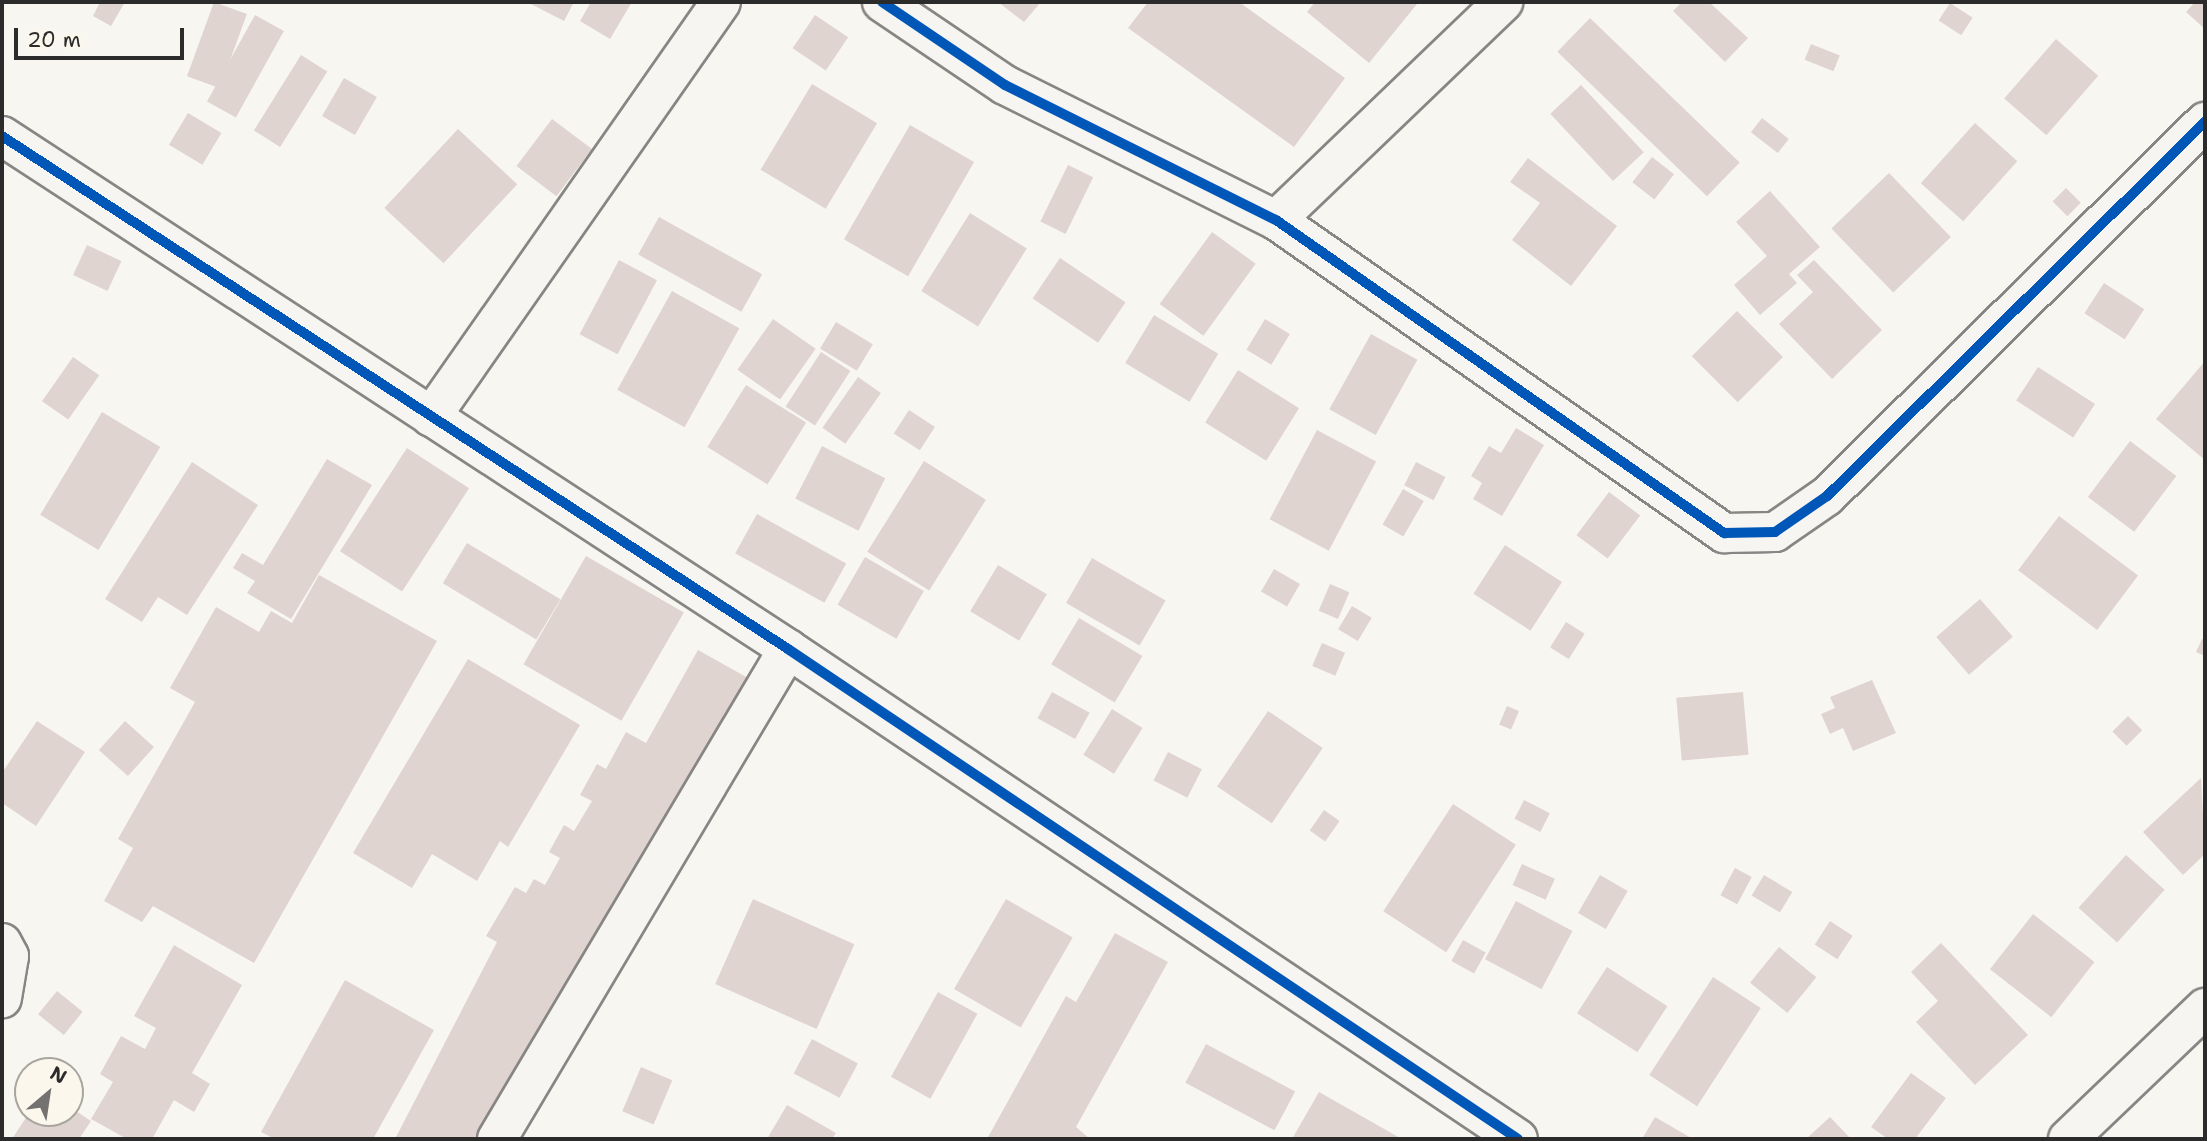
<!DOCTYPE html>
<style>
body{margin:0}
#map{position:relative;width:2207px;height:1141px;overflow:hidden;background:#f8f6f0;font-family:"Shantell Sans",sans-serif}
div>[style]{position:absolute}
.building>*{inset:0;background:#e0d4d0;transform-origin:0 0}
.roads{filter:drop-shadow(2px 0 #878684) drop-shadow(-2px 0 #878684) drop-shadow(0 2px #878684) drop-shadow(0 -2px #878684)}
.minor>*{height:38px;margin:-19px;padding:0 19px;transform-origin:19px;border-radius:19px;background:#f6f5f1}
.cycleway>*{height:10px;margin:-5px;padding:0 5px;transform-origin:5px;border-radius:5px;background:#0057b8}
span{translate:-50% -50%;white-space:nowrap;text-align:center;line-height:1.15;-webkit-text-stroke:7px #fbf7ec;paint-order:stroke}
.frame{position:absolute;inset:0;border:4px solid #2b2b2b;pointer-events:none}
.north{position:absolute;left:14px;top:1057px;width:70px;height:70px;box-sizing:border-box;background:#fbf7ec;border:2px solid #a8a59f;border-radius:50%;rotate:29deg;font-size:19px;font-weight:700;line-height:28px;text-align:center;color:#2b2b2b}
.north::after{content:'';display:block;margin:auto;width:24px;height:32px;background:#737270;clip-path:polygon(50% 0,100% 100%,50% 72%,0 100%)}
.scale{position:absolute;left:14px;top:28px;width:170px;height:32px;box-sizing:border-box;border:4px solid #2b2b2b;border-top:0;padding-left:9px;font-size:21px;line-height:24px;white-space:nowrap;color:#2b2b2b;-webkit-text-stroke:5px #fbf7ec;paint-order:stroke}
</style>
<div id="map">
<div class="building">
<div style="clip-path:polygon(100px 2px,125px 2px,111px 26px,93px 16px)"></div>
<div style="left:214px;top:2px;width:35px;height:79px;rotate:20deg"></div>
<div style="clip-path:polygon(527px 2px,574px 2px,564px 21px)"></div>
<div style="clip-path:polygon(591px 2px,632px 2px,610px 39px,580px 21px)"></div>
<div style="clip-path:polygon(998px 2px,1041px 2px,1024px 22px)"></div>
<div style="clip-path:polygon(1148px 2px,1239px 2px,1345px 78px,1294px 147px,1128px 28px)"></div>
<div style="clip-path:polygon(1315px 2px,1415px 2px,1417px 4px,1369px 63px,1307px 12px)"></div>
<div style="clip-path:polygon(1682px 2px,1709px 2px,1748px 38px,1725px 62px,1673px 11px)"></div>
<div style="clip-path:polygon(2195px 2px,2205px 2px,2205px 29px,2186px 12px)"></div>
<div style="left:1950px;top:3px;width:27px;height:21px;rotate:33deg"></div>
<div style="left:255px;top:15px;width:33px;height:99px;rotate:29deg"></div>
<div style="left:815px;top:15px;width:40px;height:40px;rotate:34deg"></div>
<div style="left:1590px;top:18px;width:208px;height:47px;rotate:44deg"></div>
<div style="left:2056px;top:39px;width:56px;height:79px;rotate:41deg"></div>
<div style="left:1811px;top:44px;width:31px;height:17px;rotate:22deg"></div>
<div style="left:301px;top:55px;width:31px;height:89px;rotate:32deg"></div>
<div style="left:344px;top:78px;width:38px;height:44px;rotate:30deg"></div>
<div style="left:812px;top:84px;width:76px;height:100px;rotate:31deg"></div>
<div style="left:1581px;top:85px;width:92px;height:42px;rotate:47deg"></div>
<div style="left:188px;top:113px;width:39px;height:37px;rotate:31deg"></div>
<div style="left:1762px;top:118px;width:34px;height:18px;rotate:38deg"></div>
<div style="left:552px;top:119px;width:50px;height:59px;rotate:37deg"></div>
<div style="left:1975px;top:123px;width:57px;height:81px;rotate:42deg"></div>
<div style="left:910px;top:125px;width:74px;height:132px;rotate:30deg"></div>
<div style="left:458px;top:129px;width:81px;height:108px;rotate:43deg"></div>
<div style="left:1652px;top:157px;width:28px;height:32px;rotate:38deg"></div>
<div style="clip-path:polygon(1528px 158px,1617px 226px,1571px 286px,1512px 240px,1540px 203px,1510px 182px)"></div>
<div style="left:1068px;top:165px;width:28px;height:63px;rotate:26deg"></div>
<div style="left:1889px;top:173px;width:89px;height:80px;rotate:46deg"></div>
<div style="left:2066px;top:188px;width:21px;height:19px;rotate:45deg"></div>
<div style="clip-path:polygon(1770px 191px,1820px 247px,1789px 274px,1797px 283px,1760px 315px,1734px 285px,1767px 256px,1736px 222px)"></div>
<div style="left:970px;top:213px;width:67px;height:92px;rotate:32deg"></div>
<div style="left:659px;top:217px;width:118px;height:43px;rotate:29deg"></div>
<div style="left:1212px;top:232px;width:54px;height:89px;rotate:36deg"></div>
<div style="left:87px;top:245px;width:38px;height:33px;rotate:25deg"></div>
<div style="left:1060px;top:258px;width:79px;height:49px;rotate:34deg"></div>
<div style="left:619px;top:260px;width:43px;height:84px;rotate:28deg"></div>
<div style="clip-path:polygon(1814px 260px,1882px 330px,1832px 379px,1779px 324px,1813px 292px,1797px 275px)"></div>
<div style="left:2104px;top:283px;width:48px;height:36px;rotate:33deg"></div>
<div style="left:672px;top:291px;width:77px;height:113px;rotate:29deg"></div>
<div style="left:1737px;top:311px;width:65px;height:64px;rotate:45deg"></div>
<div style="left:1154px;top:315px;width:75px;height:56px;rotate:31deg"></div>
<div style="left:773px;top:319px;width:52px;height:62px;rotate:35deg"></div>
<div style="left:1265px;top:319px;width:29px;height:36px;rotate:31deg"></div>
<div style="left:836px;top:322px;width:43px;height:31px;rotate:31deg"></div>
<div style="left:1371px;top:334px;width:53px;height:86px;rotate:29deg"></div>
<div style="left:821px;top:352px;width:35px;height:65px;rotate:33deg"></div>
<div style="left:73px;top:357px;width:32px;height:54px;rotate:35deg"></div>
<div style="clip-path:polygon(2205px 361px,2205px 460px,2156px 419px)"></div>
<div style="left:2038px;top:367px;width:68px;height:40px;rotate:33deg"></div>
<div style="left:1238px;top:370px;width:72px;height:62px;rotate:32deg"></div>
<div style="left:858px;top:377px;width:28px;height:62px;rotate:35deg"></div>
<div style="left:746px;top:385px;width:71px;height:73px;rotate:32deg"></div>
<div style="left:909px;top:410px;width:31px;height:28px;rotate:33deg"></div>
<div style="left:102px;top:412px;width:68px;height:120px;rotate:31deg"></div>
<div style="clip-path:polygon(1516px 428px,1544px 445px,1502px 516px,1473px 499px,1482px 483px,1471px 476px,1489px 446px,1501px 453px)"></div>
<div style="left:1317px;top:430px;width:67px;height:101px;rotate:28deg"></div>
<div style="left:2130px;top:441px;width:58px;height:70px;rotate:37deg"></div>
<div style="left:822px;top:446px;width:71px;height:59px;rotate:27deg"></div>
<div style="left:407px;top:448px;width:74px;height:123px;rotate:33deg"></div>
<div style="clip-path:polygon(327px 459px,372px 485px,291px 619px,247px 593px,255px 581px,233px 568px,242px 553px,263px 565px)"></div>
<div style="left:924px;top:461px;width:73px;height:107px;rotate:32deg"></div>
<div style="clip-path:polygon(192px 462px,258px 505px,187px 615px,158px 597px,142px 622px,105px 599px)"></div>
<div style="left:1416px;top:462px;width:33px;height:26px;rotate:27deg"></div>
<div style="left:1403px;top:489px;width:24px;height:41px;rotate:30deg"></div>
<div style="left:1609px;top:492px;width:39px;height:54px;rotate:37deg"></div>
<div style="left:757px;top:514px;width:102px;height:45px;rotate:29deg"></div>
<div style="left:2059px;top:516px;width:99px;height:68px;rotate:37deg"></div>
<div style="left:467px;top:543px;width:109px;height:47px;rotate:31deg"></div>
<div style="left:1505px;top:545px;width:68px;height:58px;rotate:33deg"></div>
<div style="left:586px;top:556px;width:113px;height:125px;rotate:30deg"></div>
<div style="left:865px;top:557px;width:68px;height:55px;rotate:30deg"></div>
<div style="left:1092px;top:558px;width:85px;height:52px;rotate:30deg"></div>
<div style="left:998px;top:565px;width:57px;height:54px;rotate:31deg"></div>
<div style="left:1274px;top:569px;width:30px;height:26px;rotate:30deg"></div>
<div style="clip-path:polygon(319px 575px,437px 641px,254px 963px,153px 906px,142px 922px,104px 901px,133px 848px,118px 839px,195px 702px,170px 688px,216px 607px,259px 632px,271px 611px,292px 623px)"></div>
<div style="left:1330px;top:584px;width:21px;height:29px;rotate:23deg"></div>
<div style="left:1980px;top:599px;width:50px;height:58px;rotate:49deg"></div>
<div style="left:1352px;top:606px;width:23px;height:27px;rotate:31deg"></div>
<div style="left:1079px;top:618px;width:74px;height:54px;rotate:31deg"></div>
<div style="left:1566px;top:622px;width:22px;height:30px;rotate:32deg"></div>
<div style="clip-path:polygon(2202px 639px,2205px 640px,2205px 656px,2196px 652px)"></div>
<div style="left:1322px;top:643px;width:25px;height:25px;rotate:23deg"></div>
<div style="clip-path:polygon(698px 650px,757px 683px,501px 1139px,395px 1139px,497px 942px,486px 936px,515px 887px,526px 893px,534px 879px,545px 885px,560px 858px,549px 852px,564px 825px,574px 831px,592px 801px,580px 795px,597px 764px,606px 769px,626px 732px,646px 743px)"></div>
<div style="clip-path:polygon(468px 659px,580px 725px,508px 847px,500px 841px,477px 881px,432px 854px,412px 888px,353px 853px)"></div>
<div style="clip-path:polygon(1872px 680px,1896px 733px,1853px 751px,1843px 728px,1830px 734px,1821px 714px,1835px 708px,1830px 697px)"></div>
<div style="left:1052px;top:692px;width:43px;height:30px;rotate:29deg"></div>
<div style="left:1743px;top:692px;width:63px;height:67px;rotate:85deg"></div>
<div style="left:1507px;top:706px;width:13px;height:20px;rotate:23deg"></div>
<div style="left:1112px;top:709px;width:36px;height:54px;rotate:32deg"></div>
<div style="left:1268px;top:711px;width:66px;height:91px;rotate:34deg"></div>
<div style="left:2128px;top:716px;width:20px;height:22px;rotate:45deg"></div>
<div style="clip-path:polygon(37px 721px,85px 752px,36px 826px,2px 803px,2px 773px)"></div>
<div style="left:125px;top:721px;width:39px;height:39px;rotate:42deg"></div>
<div style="left:1168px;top:752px;width:38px;height:32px;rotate:27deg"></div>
<div style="clip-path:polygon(2201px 778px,2205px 854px,2183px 875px,2143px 832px)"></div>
<div style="left:1524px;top:800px;width:29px;height:21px;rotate:27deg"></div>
<div style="left:1453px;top:804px;width:75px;height:128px;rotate:33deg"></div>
<div style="left:1324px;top:810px;width:19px;height:25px;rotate:35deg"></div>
<div style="left:2126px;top:855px;width:52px;height:71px;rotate:42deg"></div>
<div style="left:1522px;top:864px;width:36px;height:23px;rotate:24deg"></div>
<div style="left:1735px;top:868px;width:19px;height:31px;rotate:28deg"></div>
<div style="left:1600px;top:875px;width:32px;height:44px;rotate:30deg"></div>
<div style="left:1764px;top:875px;width:33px;height:24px;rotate:31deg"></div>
<div style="left:753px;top:899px;width:111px;height:93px;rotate:24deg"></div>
<div style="left:1006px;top:899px;width:77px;height:104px;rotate:30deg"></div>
<div style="left:1516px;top:901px;width:64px;height:66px;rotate:28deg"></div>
<div style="left:2033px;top:914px;width:78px;height:70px;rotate:38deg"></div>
<div style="left:1830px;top:921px;width:27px;height:28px;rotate:33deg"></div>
<div style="clip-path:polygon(1115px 933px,1168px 962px,1076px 1127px,1090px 1139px,987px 1139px,1066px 996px,1076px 1002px)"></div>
<div style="left:1463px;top:940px;width:26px;height:24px;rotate:29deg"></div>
<div style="clip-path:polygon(1941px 943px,2028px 1035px,1975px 1085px,1916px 1022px,1938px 1001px,1911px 972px)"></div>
<div style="clip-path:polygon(174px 945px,242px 985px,192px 1073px,210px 1084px,194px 1112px,174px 1100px,152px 1139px,127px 1139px,91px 1119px,113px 1082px,100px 1074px,121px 1036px,145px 1049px,156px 1028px,134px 1016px)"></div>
<div style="left:1779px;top:947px;width:48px;height:46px;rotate:39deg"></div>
<div style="left:1607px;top:967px;width:72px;height:55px;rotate:33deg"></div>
<div style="left:1713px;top:977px;width:57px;height:117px;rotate:33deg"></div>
<div style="clip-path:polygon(345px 980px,434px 1030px,373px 1139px,275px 1139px,261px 1132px)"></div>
<div style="left:57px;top:991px;width:33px;height:30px;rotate:39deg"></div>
<div style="left:938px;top:992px;width:45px;height:97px;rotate:29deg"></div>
<div style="left:812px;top:1039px;width:52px;height:39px;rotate:28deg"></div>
<div style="left:1206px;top:1044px;width:101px;height:44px;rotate:28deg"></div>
<div style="left:641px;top:1067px;width:34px;height:48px;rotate:23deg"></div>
<div style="clip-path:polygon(1911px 1073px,1946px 1098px,1915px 1139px,1888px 1139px,1871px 1127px)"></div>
<div style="clip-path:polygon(1319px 1092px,1402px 1139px,1292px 1139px)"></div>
<div style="clip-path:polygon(787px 1105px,836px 1133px,832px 1139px,767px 1139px)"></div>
<div style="clip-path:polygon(70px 1107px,91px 1121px,79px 1139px,12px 1139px,29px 1113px,70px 1113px)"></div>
<div style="clip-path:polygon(1655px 1117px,1693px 1139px,1642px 1139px)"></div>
<div style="clip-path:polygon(1830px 1117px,1851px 1139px,1806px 1139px)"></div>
</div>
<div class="roads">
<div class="minor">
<div style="left:882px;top:2px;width:148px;rotate:34deg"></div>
<div style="left:1005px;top:85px;width:303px;rotate:26.5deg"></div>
<div style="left:1276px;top:220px;width:547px;rotate:34.94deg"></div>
<div style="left:1724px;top:533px;width:51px;rotate:-1.1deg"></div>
<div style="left:1775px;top:532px;width:63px;rotate:-34.7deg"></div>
<div style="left:1827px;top:496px;width:532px;rotate:-44.7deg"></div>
<div style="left:2px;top:136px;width:939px;rotate:33.13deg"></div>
<div style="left:788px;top:649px;width:879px;rotate:33.87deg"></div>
<div style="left:1276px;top:220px;width:315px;rotate:-43.8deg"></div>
<div style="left:431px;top:417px;width:506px;rotate:-55.05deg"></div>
<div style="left:2px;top:943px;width:15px;rotate:62deg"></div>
<div style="left:9px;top:956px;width:43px;rotate:99.5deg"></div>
<div style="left:497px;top:1139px;width:570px;rotate:-59.29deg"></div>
<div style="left:2068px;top:1139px;width:190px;rotate:-43.7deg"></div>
</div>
</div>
<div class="cycleway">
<div style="left:882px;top:2px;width:148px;rotate:34deg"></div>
<div style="left:1005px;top:85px;width:303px;rotate:26.5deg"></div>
<div style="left:1276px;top:220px;width:547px;rotate:34.94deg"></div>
<div style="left:1724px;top:533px;width:51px;rotate:-1.1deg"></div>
<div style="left:1775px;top:532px;width:63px;rotate:-34.7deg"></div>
<div style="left:1827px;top:496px;width:532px;rotate:-44.7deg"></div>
<div style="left:2px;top:136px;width:939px;rotate:33.13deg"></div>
<div style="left:788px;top:649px;width:879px;rotate:33.87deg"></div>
</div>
<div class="frame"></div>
<div class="north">N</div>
<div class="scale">20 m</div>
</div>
